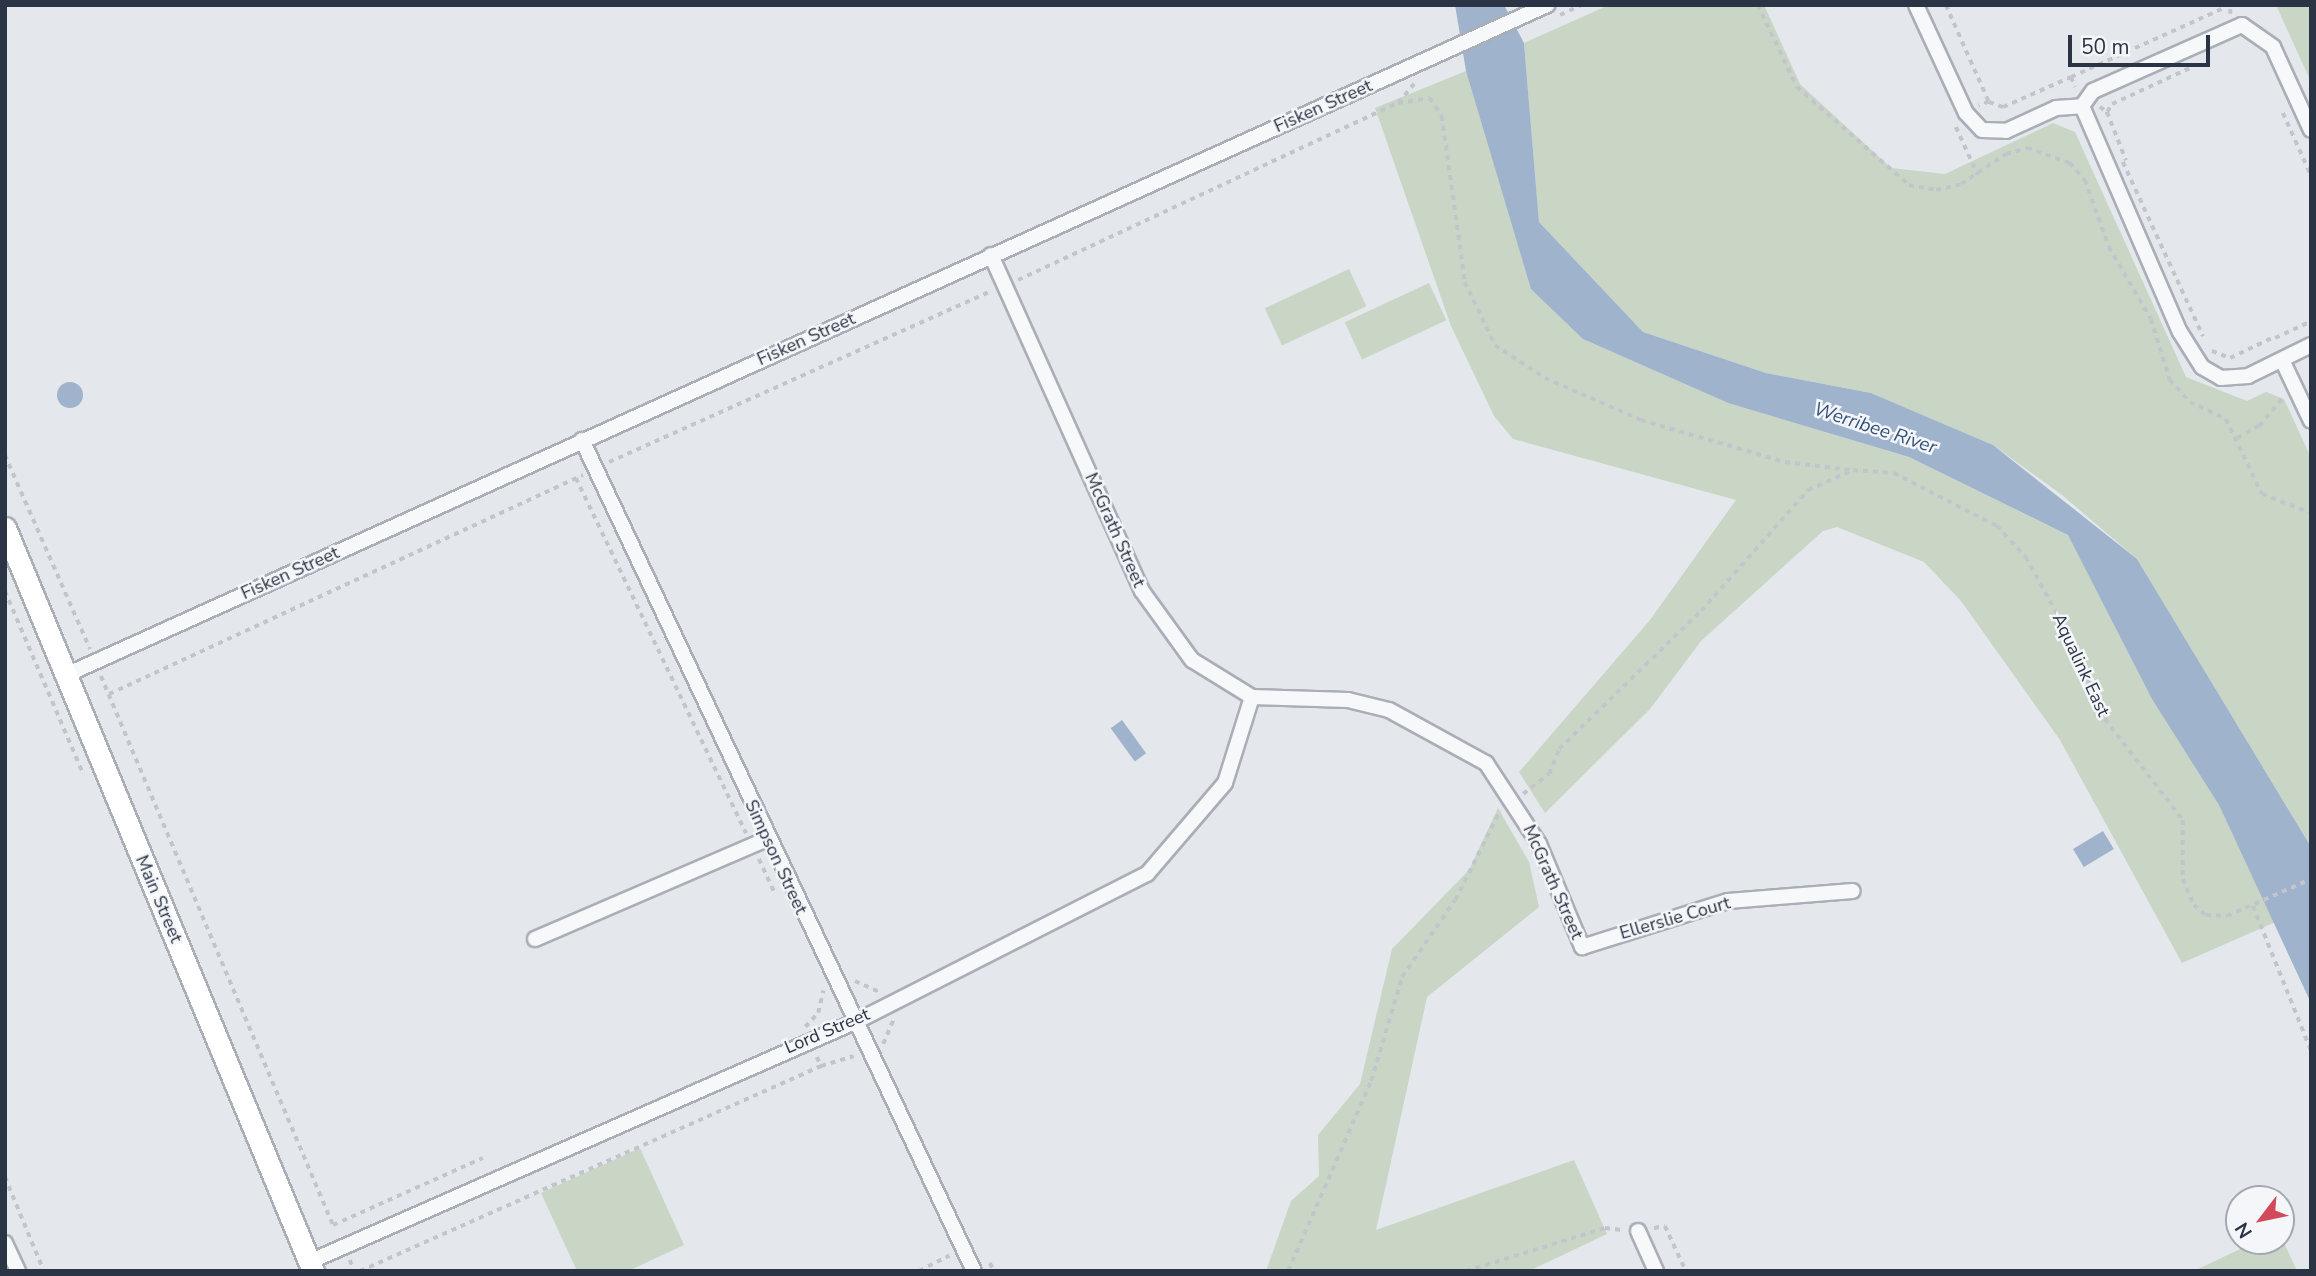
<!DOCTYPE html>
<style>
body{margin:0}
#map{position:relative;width:2316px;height:1276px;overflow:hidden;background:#e4e7ec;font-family:"Nunito Sans",sans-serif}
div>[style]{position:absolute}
.green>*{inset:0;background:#c9d6c5;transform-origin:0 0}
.water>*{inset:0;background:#9fb4cc;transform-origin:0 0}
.round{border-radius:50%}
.path>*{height:3.5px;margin-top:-1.75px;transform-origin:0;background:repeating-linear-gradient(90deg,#c2c5cb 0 5px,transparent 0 10px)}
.roads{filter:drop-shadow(2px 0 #a9aeb7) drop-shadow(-2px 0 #a9aeb7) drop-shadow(0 2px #a9aeb7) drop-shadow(0 -2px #a9aeb7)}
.minor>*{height:14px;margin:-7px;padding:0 7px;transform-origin:7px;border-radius:7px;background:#f7f8fa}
.secondary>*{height:21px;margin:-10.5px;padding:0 10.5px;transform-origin:10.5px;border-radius:10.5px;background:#fff}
span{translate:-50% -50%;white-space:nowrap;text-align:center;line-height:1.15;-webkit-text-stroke:5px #f4f6f9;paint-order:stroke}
.street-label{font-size:18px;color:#2b3445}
.water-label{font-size:19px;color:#34527a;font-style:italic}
.frame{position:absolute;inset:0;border:7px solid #2b3445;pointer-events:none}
.north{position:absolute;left:2225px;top:1185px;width:70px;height:70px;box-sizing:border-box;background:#f4f6f9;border:2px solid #a4a8b1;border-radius:50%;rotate:238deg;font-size:19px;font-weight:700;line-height:28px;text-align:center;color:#2b3445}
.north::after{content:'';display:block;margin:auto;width:24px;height:32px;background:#d1495b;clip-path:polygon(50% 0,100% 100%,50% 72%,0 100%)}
.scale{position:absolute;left:2068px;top:35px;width:142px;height:32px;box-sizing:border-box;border:4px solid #2b3445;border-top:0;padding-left:9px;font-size:21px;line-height:24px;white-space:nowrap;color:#2b3445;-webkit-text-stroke:5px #f4f6f9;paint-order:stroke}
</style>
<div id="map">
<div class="green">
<div style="clip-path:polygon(1609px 5px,1764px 5px,1800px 84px,1891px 168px,1945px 174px,2053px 123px,2075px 132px,2186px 377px,2247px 401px,2266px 392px,2284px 399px,2311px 458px,2311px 847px,2137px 559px,2062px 495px,1993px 445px,1871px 393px,1766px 373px,1643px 332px,1539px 222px,1524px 43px)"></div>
<div style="clip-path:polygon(2276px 5px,2311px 5px,2311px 82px)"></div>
<div style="clip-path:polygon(1466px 71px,1583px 339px,1728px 403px,1909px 457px,2068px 535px,2289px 916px,2182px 963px,2060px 740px,1961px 601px,1924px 562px,1837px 527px,1823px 531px,1701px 641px,1650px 709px,1545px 813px,1519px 772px,1650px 620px,1736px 500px,1513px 439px,1494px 416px,1451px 326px,1375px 108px)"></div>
<div style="left:1349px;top:269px;width:41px;height:93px;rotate:65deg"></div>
<div style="left:1429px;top:283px;width:41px;height:93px;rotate:65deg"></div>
<div style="clip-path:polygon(1498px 808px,1529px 862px,1539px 907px,1427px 997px,1376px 1230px,1574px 1160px,1607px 1234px,1529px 1271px,1266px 1271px,1291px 1201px,1319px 1176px,1318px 1135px,1360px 1084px,1392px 949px,1469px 870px)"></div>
<div style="clip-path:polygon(640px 1148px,684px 1245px,628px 1271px,577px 1271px,541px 1193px)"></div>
<div style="clip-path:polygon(2281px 1236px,2297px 1271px,2196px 1270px,2257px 1241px)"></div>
</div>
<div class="water">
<div style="clip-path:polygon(1455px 5px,1504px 5px,1524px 43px,1539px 222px,1643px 332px,1766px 373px,1871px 393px,1993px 445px,2137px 559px,2311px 847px,2311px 1003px,2219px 805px,2152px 699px,2068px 535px,1909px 457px,1728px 403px,1583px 339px,1531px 289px,1466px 71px)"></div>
<div class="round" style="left:57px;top:382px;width:26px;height:26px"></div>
<div style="left:1122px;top:720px;width:41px;height:14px;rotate:54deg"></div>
<div style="left:2103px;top:831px;width:21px;height:35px;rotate:59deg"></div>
</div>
<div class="path">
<div style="left:1758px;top:5px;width:91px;rotate:64.6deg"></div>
<div style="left:1797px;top:87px;width:149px;rotate:41.2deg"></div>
<div style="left:1909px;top:185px;width:27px;rotate:10deg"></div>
<div style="left:1936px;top:190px;width:26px;rotate:-13deg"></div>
<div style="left:1961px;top:184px;width:54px;rotate:-33.7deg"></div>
<div style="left:2006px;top:154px;width:22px;rotate:-16deg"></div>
<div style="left:2027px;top:148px;width:46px;rotate:19.2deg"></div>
<div style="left:2070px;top:163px;width:23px;rotate:49deg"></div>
<div style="left:2085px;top:180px;width:71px;rotate:70.3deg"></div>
<div style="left:2109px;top:247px;width:83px;rotate:59.7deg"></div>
<div style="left:2151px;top:319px;width:64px;rotate:72.7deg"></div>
<div style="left:2170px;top:380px;width:30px;rotate:48deg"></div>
<div style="left:2190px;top:402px;width:40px;rotate:25deg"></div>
<div style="left:2226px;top:419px;width:83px;rotate:64.4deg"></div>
<div style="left:2262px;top:494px;width:53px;rotate:21.2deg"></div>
<div style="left:1946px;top:5px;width:106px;rotate:66.1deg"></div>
<div style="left:1989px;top:102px;width:11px;rotate:158deg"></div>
<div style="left:2230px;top:14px;width:9px;rotate:-90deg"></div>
<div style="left:1560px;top:15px;width:23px;rotate:-25deg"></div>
<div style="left:2071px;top:77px;width:170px;rotate:-24.3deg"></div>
<div style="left:1989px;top:102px;width:15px;rotate:20deg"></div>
<div style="left:2003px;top:107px;width:74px;rotate:-23.8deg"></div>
<div style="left:2071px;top:77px;width:11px;rotate:68deg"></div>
<div style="left:1398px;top:103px;width:32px;rotate:-9deg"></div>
<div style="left:1430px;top:98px;width:22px;rotate:56deg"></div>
<div style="left:1442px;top:116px;width:168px;rotate:82.1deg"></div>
<div style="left:1465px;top:282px;width:70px;rotate:64.5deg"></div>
<div style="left:1495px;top:345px;width:60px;rotate:33.4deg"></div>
<div style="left:1545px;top:378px;width:105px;rotate:23.6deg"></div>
<div style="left:1641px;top:420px;width:150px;rotate:16.3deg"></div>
<div style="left:1785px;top:462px;width:66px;rotate:6.9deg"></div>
<div style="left:2100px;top:107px;width:9px;rotate:36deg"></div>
<div style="left:2107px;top:112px;width:9px;rotate:-58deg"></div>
<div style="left:2112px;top:104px;width:86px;rotate:-24.8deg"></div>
<div style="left:2107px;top:112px;width:52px;rotate:68.4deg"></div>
<div style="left:2283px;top:113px;width:68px;rotate:65.7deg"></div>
<div style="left:1956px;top:127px;width:53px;rotate:65.4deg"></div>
<div style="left:2123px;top:162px;width:192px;rotate:65.3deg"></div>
<div style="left:1018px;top:280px;width:419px;rotate:-25deg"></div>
<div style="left:1398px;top:103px;width:25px;rotate:-50deg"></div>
<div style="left:2275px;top:338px;width:40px;rotate:-25deg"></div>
<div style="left:2212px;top:351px;width:19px;rotate:21deg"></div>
<div style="left:2230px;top:358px;width:49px;rotate:-25.5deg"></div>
<div style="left:2237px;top:438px;width:25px;rotate:-29deg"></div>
<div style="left:2259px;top:426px;width:35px;rotate:-50deg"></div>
<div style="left:5px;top:455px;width:212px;rotate:66.3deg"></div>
<div style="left:609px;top:462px;width:419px;rotate:-24.1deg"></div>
<div style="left:576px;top:478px;width:394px;rotate:64.4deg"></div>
<div style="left:5px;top:591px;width:200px;rotate:66.8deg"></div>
<div style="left:101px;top:676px;width:596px;rotate:67.09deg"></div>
<div style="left:333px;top:1225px;width:164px;rotate:-24.1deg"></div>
<div style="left:109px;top:694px;width:522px;rotate:-24.8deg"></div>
<div style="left:1523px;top:794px;width:33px;rotate:-38deg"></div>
<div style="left:1549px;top:774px;width:27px;rotate:-68deg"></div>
<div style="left:1559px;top:749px;width:198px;rotate:-44.2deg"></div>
<div style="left:1701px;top:611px;width:162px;rotate:-48.5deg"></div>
<div style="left:1808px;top:490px;width:49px;rotate:-24deg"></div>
<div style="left:1853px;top:470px;width:41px;rotate:4.2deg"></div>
<div style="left:1894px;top:473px;width:116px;rotate:27.2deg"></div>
<div style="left:1997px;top:526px;width:42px;rotate:46.9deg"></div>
<div style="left:2026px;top:557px;width:106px;rotate:61.3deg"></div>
<div style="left:2077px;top:650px;width:74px;rotate:67.9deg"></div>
<div style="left:2105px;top:719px;width:128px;rotate:52.3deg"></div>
<div style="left:2183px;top:820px;width:59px;rotate:90deg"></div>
<div style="left:2183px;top:879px;width:28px;rotate:67deg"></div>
<div style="left:2194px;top:905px;width:16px;rotate:40deg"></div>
<div style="left:2206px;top:915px;width:21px;rotate:3deg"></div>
<div style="left:2227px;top:916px;width:92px;rotate:-23.8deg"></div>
<div style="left:759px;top:859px;width:38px;rotate:65deg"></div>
<div style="left:2253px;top:906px;width:155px;rotate:68.1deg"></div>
<div style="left:855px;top:981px;width:27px;rotate:24deg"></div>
<div style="left:805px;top:1027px;width:19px;rotate:-47deg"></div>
<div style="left:818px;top:1013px;width:23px;rotate:-77deg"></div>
<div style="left:883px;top:1044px;width:26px;rotate:-67deg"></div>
<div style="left:817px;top:1057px;width:10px;rotate:66deg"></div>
<div style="left:821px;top:1066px;width:34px;rotate:-17deg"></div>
<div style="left:5px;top:1177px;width:102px;rotate:67.5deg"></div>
<div style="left:1654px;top:1228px;width:11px;rotate:-10deg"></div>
<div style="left:1665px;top:1226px;width:50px;rotate:65deg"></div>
<div style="left:350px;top:1260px;width:12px;rotate:70deg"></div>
<div style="left:990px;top:1263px;width:9px;rotate:63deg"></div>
<div style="left:360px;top:1271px;width:505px;rotate:-23.97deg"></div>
<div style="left:919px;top:1271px;width:34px;rotate:-27deg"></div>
<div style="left:1288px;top:1271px;width:207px;rotate:-66.4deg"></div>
<div style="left:1371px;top:1081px;width:109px;rotate:-73.4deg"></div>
<div style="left:1402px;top:977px;width:93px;rotate:-55.5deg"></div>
<div style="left:1455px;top:900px;width:100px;rotate:-63.2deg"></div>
<div style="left:1466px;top:1271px;width:145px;rotate:-17.2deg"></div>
<div style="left:1605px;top:1228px;width:17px;rotate:7deg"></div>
</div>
<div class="roads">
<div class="minor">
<div style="left:1916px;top:5px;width:119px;rotate:65.2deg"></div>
<div style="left:1966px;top:113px;width:23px;rotate:47deg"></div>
<div style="left:1982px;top:130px;width:24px;rotate:2deg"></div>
<div style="left:2006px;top:131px;width:55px;rotate:-24.7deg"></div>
<div style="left:2056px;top:108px;width:26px;rotate:-4deg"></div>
<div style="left:2082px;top:106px;width:19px;rotate:-54deg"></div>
<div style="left:2093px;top:91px;width:163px;rotate:-23.9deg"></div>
<div style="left:2242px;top:25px;width:38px;rotate:35deg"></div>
<div style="left:2273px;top:47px;width:91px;rotate:65.4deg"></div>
<div style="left:2082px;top:106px;width:246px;rotate:66.6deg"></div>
<div style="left:2180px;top:332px;width:41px;rotate:57.8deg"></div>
<div style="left:2202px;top:367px;width:22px;rotate:30deg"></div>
<div style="left:2221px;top:378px;width:27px;rotate:-4deg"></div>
<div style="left:2248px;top:376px;width:70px;rotate:-26.2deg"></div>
<div style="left:991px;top:255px;width:368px;rotate:65.8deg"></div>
<div style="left:1142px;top:591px;width:85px;rotate:54.1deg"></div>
<div style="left:1192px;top:660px;width:70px;rotate:31.7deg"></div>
<div style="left:1252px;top:697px;width:96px;rotate:1.8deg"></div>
<div style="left:1348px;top:700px;width:42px;rotate:13.7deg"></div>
<div style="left:1389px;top:710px;width:111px;rotate:28.7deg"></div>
<div style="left:1486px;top:763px;width:97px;rotate:56.8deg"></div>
<div style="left:1539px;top:844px;width:112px;rotate:67.3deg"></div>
<div style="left:1582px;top:947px;width:153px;rotate:-17.5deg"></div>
<div style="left:1728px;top:901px;width:125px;rotate:-4.6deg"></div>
<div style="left:2283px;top:362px;width:65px;rotate:64.6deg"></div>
<div style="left:582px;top:440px;width:919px;rotate:64.75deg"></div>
<div style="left:66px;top:675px;width:1626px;rotate:-24.34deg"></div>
<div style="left:535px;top:939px;width:253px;rotate:-23.3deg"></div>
<div style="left:1638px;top:1231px;width:44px;rotate:65.8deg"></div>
<div style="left:5px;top:1243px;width:31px;rotate:65deg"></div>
<div style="left:309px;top:1262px;width:599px;rotate:-23.74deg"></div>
<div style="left:857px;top:1021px;width:325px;rotate:-26.9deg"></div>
<div style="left:1147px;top:874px;width:120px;rotate:-49.4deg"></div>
<div style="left:1225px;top:783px;width:90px;rotate:-72.6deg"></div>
</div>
<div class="secondary">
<div style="left:5px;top:528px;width:804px;rotate:67.48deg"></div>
</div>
</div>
<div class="street-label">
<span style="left:1323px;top:106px;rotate:-24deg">Fisken Street</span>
<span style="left:806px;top:339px;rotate:-24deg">Fisken Street</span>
<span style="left:1115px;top:530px;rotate:66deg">McGrath Street</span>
<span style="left:290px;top:573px;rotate:-24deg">Fisken Street</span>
<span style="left:2081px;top:665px;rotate:65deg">Aqualink East</span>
<span style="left:776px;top:857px;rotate:65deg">Simpson Street</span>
<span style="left:1553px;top:882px;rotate:66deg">McGrath Street</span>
<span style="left:159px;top:899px;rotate:67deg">Main Street</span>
<span style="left:1675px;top:918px;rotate:-16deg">Ellerslie Court</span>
<span style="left:827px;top:1031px;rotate:-23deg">Lord Street</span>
</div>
<div class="water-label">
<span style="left:1875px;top:429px;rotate:18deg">Werribee River</span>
</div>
<div class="frame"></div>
<div class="north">N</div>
<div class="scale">50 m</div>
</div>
